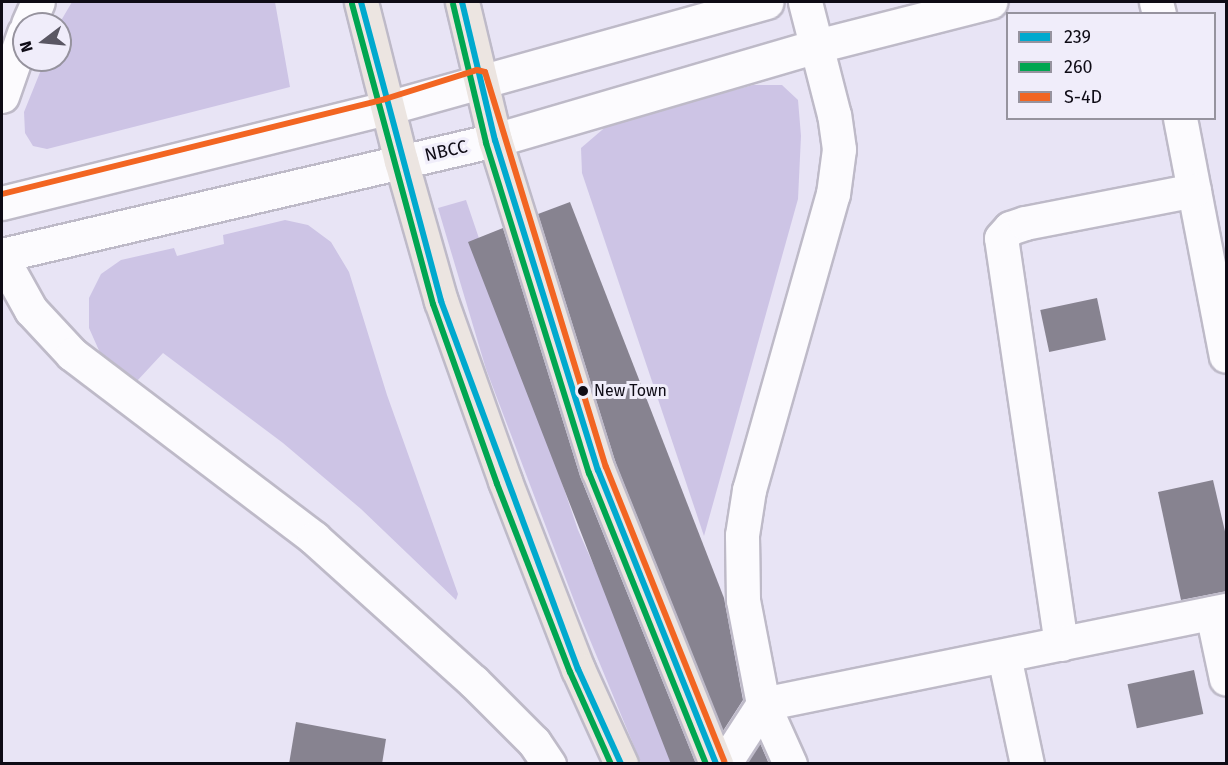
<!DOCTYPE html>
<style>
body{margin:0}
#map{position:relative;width:1228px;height:765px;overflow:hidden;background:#e8e4f5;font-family:"Fira Sans",sans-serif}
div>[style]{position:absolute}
.green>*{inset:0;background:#cdc4e5}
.building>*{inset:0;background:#878390;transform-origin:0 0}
.roads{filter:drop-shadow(2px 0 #bebac8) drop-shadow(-2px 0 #bebac8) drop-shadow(0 2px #bebac8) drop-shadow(0 -2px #bebac8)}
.minor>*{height:33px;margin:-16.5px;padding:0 16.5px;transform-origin:16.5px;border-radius:16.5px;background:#fcfbfe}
.major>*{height:33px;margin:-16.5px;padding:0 16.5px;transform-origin:16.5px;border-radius:16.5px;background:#ece5e1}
.bus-1>*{height:6px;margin:-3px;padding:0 3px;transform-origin:3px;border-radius:3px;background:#00a9ce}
.bus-2>*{height:6px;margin:-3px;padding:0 3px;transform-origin:3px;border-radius:3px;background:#00a651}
.bus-3>*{height:6px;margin:-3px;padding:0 3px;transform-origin:3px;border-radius:3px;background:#f26522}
.dots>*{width:16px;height:16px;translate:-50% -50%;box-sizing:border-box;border:3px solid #f0edfa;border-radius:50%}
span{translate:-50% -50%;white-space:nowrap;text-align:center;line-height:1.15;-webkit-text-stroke:6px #f0edfa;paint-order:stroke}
.bus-label{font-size:16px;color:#0e0b15}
.left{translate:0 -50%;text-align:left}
.street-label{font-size:18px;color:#0e0b15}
.frame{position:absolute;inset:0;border:3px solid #0e0b15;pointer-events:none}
.legend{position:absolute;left:1006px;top:12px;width:210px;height:108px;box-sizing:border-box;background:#f0edfa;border:2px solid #96939e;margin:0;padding:8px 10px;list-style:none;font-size:18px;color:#0e0b15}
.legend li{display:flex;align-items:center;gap:12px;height:30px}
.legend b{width:30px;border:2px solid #96939e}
.north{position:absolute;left:12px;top:12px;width:60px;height:60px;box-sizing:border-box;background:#f0edfa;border:2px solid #96939e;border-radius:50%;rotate:254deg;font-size:16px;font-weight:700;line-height:24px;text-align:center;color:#0e0b15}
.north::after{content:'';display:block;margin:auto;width:21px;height:27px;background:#5a5763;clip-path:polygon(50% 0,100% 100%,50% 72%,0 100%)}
</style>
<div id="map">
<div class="green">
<div style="clip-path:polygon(72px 2px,275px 2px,290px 87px,47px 149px,33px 146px,25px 133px,24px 112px,45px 60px,60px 60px,59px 24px)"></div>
<div style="clip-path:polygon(753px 85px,782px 85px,798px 100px,801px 136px,798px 199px,704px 536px,582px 173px,581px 148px,609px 124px)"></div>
<div style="clip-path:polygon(466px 200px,578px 530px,682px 763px,641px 763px,578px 611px,486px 369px,438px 208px)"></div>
<div style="clip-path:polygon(285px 220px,308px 225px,331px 242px,349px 272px,387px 395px,458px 594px,456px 600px,361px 509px,283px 443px,163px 353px,137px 381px,101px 355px,89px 328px,89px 298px,101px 274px,121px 260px,174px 248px,177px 256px,224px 244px,223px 235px)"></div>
</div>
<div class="building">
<div style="clip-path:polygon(570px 202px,724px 598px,743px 700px,723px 731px,616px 464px,538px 214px)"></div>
<div style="clip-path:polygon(503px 228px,580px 476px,696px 764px,671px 764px,468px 242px)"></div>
<div style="left:1097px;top:298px;width:43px;height:58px;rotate:78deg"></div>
<div style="clip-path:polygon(1213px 480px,1227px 540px,1227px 591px,1181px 600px,1158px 492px)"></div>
<div style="left:1194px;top:670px;width:45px;height:68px;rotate:78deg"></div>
<div style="clip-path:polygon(296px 722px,386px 739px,382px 764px,289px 764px)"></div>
<div style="clip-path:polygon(760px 743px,769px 764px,747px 764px)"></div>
</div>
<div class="roads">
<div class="minor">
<div style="left:1156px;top:2px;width:12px;rotate:76deg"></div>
<div style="left:28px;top:24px;width:24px;rotate:-66deg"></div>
<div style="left:2px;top:96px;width:67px;rotate:-70.8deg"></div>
<div style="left:1180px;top:118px;width:242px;rotate:79.1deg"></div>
<div style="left:2px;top:203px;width:397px;rotate:-13.9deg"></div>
<div style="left:387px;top:108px;width:394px;rotate:-15.6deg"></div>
<div style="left:2px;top:255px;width:506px;rotate:-13.13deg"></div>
<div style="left:495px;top:140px;width:335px;rotate:-16.3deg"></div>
<div style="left:817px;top:46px;width:179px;rotate:-14.3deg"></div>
<div style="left:2px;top:258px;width:60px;rotate:60.9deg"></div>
<div style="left:31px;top:310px;width:60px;rotate:47deg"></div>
<div style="left:72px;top:354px;width:304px;rotate:37.2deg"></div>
<div style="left:314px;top:538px;width:214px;rotate:42deg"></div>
<div style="left:473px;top:681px;width:86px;rotate:45deg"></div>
<div style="left:534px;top:742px;width:27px;rotate:56deg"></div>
<div style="left:1212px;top:613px;width:67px;rotate:78deg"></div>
<div style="left:1061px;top:644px;width:410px;rotate:-98.4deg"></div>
<div style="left:1001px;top:238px;width:13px;rotate:-48deg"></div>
<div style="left:1010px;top:228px;width:16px;rotate:-18deg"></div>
<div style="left:1025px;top:223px;width:172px;rotate:-11deg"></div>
<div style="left:1004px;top:656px;width:110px;rotate:78deg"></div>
<div style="left:724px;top:764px;width:72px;rotate:-57deg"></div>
<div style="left:763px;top:704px;width:472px;rotate:-11.5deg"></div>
<div style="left:790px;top:764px;width:66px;rotate:-114.2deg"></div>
<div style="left:763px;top:704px;width:106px;rotate:-100.9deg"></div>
<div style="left:743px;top:600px;width:65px;rotate:-90.9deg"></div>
<div style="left:742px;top:535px;width:46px;rotate:-81.2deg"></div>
<div style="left:749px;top:490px;width:308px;rotate:-74.2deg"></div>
<div style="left:833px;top:194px;width:45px;rotate:-82.4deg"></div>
<div style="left:839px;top:149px;width:34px;rotate:-98deg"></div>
<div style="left:834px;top:115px;width:117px;rotate:-104.4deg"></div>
</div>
<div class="major">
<div style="left:361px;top:2px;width:164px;rotate:75.9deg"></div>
<div style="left:401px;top:161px;width:146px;rotate:74.1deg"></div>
<div style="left:441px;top:301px;width:191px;rotate:70.4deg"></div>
<div style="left:505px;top:481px;width:202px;rotate:68.8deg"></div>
<div style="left:578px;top:669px;width:104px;rotate:65.6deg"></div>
<div style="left:462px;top:2px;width:142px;rotate:76.6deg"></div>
<div style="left:495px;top:140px;width:346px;rotate:72.7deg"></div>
<div style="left:598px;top:470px;width:317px;rotate:68.1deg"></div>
</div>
</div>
<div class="bus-1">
<div style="left:361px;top:2px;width:310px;rotate:75deg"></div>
<div style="left:441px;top:301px;width:393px;rotate:69.6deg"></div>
<div style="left:578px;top:669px;width:104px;rotate:65.6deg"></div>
<div style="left:462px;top:2px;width:142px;rotate:76.6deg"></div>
<div style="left:495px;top:140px;width:346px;rotate:72.7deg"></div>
<div style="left:598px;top:470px;width:317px;rotate:68.1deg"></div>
</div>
<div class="bus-2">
<div style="left:352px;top:4px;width:311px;rotate:74.9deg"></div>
<div style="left:433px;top:304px;width:191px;rotate:70.4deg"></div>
<div style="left:497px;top:484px;width:202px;rotate:68.8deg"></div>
<div style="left:570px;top:672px;width:101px;rotate:66deg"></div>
<div style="left:453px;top:4px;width:143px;rotate:76.6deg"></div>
<div style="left:486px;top:143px;width:346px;rotate:72.7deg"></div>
<div style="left:589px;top:473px;width:314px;rotate:68.1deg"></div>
</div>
<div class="bus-3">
<div style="left:2px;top:194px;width:395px;rotate:-13.9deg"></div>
<div style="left:385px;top:99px;width:96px;rotate:-17.5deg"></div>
<div style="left:477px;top:70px;width:8px;rotate:14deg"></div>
<div style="left:485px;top:72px;width:413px;rotate:73deg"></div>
<div style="left:606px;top:467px;width:317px;rotate:68.1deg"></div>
</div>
<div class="dots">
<div style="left:583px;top:391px;background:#0e0b15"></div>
</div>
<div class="bus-label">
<span class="left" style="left:594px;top:391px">New Town</span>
</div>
<div class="street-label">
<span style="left:446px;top:151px;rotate:-13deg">NBCC</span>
</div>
<div class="frame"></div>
<ul class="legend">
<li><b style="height:8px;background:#00a9ce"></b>239</li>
<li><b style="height:8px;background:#00a651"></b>260</li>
<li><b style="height:8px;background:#f26522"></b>S-4D</li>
</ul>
<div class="north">N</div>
</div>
